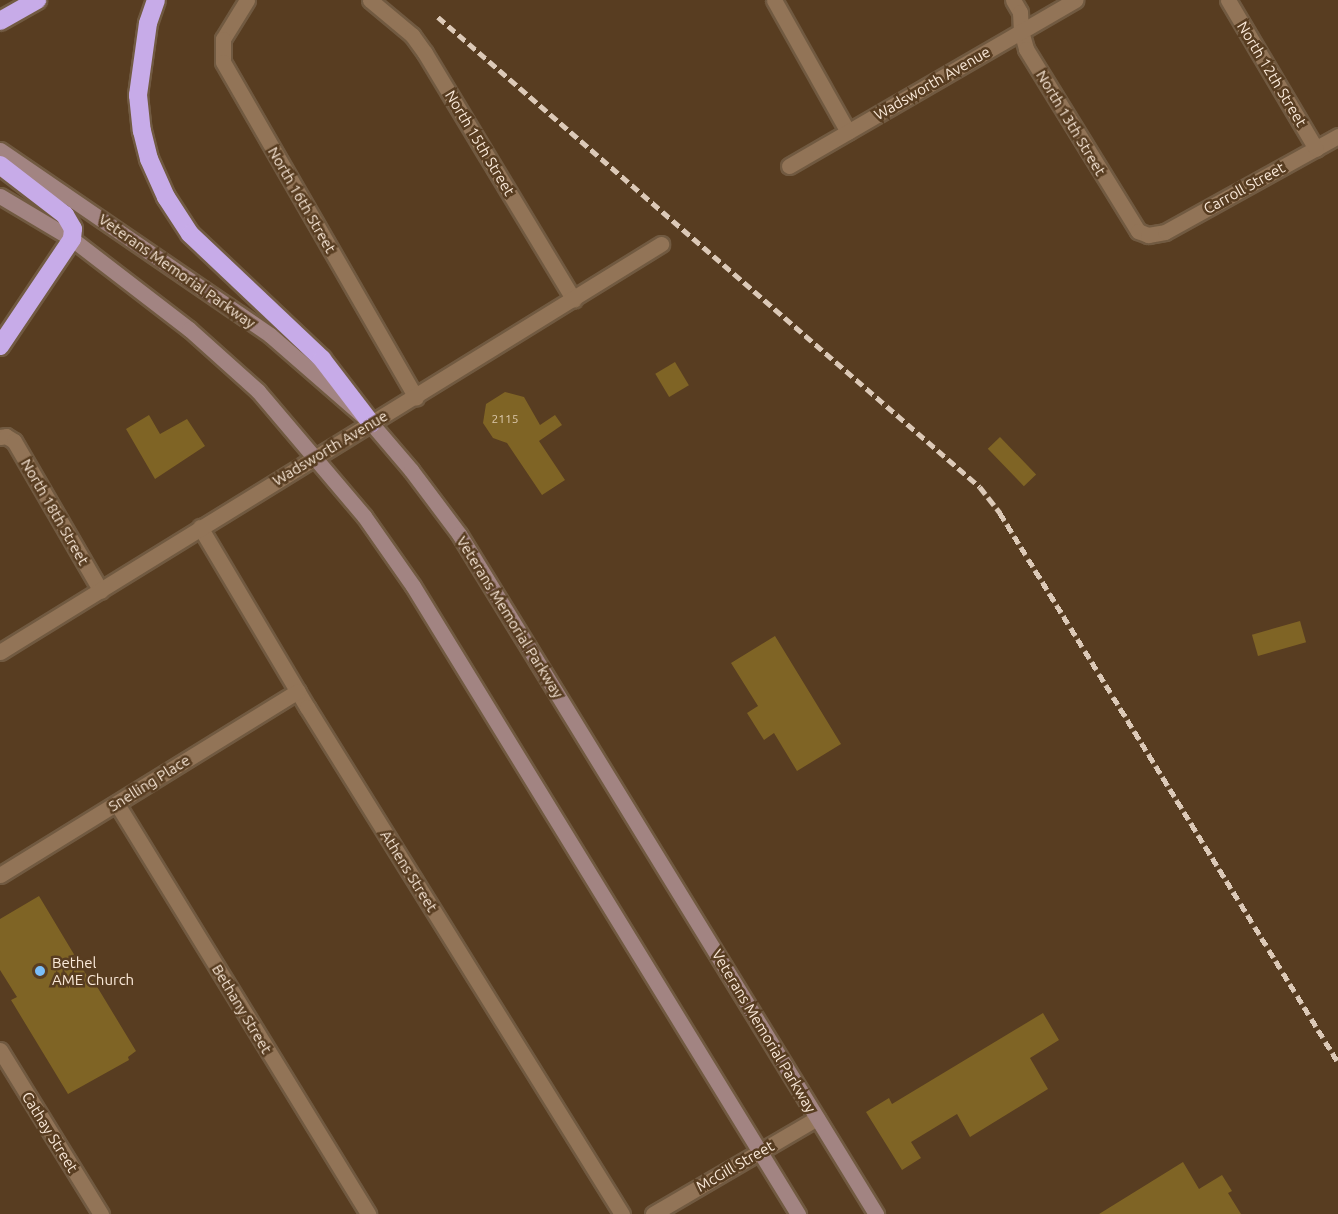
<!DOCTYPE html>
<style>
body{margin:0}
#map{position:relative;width:1338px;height:1214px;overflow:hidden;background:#583d21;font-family:Ubuntu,sans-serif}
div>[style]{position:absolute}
.building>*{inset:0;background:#7f6425;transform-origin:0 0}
.roads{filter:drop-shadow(2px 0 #715a41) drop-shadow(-2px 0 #715a41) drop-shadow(0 2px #715a41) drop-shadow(0 -2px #715a41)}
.street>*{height:15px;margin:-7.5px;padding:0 7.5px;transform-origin:7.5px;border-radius:7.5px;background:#927457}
.secondary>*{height:15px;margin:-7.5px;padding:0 7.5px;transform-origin:7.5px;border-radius:7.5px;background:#a28482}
.highway>*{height:18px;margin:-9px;padding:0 9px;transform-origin:9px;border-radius:9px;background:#c7abe8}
.rail>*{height:4.5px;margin-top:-2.25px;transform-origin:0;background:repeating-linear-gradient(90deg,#dcc9b7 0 9px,transparent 0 13.5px)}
.dots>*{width:16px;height:16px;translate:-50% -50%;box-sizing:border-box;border:3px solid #583d21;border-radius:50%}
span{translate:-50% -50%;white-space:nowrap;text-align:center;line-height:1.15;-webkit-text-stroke:5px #583d21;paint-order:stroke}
.number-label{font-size:12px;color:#dbc8ac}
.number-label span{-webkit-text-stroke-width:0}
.street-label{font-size:15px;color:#fae9d9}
.poi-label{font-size:15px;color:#fae9d9}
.left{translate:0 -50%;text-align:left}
</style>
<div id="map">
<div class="building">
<div style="left:675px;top:362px;width:27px;height:23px;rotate:59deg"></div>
<div style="clip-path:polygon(505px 392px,524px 397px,540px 425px,555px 415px,562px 425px,539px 441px,565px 480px,542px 495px,507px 443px,493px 438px,483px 423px,486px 404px)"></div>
<div style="clip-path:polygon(149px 415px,160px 434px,187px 419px,205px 446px,155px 479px,126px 429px)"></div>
<div style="left:1000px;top:437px;width:52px;height:17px;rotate:46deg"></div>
<div style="left:1300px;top:621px;width:22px;height:50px;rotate:74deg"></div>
<div style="clip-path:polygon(775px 636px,841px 744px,797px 771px,774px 733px,764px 740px,747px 713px,758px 706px,731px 663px)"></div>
<div style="clip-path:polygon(39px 896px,90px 981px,93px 980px,136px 1051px,128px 1057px,129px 1060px,68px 1094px,11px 1000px,17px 997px,0 970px,0 919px)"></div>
<div style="clip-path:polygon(1043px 1013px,1059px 1040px,1030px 1058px,1048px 1089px,970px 1137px,957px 1114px,911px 1142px,921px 1158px,902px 1170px,866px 1112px,889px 1098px,892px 1104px)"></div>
<div style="clip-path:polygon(1183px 1162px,1199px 1189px,1222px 1175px,1232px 1191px,1228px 1193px,1241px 1214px,1099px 1214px)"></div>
</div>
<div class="roads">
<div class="street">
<div style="left:247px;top:0;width:46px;rotate:121.6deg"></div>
<div style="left:223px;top:39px;width:23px;rotate:90deg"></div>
<div style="left:223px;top:62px;width:387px;rotate:60.1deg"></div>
<div style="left:370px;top:0;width:55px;rotate:39.8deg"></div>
<div style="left:412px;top:35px;width:22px;rotate:54deg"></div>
<div style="left:425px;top:53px;width:288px;rotate:58.9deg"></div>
<div style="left:774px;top:0;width:151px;rotate:60.7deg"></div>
<div style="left:1013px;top:0;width:14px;rotate:60deg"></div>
<div style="left:1020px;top:12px;width:19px;rotate:87deg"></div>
<div style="left:1021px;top:31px;width:19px;rotate:74deg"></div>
<div style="left:1026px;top:49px;width:214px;rotate:58.4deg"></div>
<div style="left:1138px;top:231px;width:11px;rotate:22deg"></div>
<div style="left:1148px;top:235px;width:17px;rotate:-10deg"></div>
<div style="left:1165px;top:232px;width:198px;rotate:-29deg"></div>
<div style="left:1228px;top:0;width:173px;rotate:59.4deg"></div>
<div style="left:789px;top:166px;width:331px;rotate:-30.1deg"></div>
<div style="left:0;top:437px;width:6px;rotate:-9deg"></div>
<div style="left:6px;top:436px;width:9px;rotate:32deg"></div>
<div style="left:14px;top:441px;width:173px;rotate:59.9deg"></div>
<div style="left:200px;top:527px;width:209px;rotate:59.3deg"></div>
<div style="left:307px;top:707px;width:597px;rotate:58.15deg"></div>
<div style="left:0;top:652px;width:777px;rotate:-31.68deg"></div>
<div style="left:117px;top:804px;width:481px;rotate:58.5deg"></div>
<div style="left:0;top:875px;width:350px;rotate:-31.7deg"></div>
<div style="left:0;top:1050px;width:193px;rotate:58.4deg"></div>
<div style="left:653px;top:1214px;width:190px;rotate:-30.3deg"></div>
</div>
<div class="secondary">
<div style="left:0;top:150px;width:327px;rotate:34.4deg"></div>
<div style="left:270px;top:335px;width:134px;rotate:41.1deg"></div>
<div style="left:371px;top:423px;width:62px;rotate:49.6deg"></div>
<div style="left:411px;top:470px;width:80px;rotate:53.1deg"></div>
<div style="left:459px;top:534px;width:798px;rotate:58.48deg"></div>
<div style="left:0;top:196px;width:84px;rotate:30.8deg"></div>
<div style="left:72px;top:239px;width:148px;rotate:37.6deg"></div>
<div style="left:189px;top:329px;width:93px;rotate:41.9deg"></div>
<div style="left:258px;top:391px;width:164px;rotate:49.7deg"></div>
<div style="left:364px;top:516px;width:85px;rotate:55deg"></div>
<div style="left:413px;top:586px;width:737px;rotate:58.49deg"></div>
</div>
<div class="highway">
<div style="left:156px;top:0;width:24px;rotate:109deg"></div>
<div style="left:148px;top:23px;width:73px;rotate:97.9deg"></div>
<div style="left:138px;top:95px;width:36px;rotate:84deg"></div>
<div style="left:142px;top:131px;width:29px;rotate:76deg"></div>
<div style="left:149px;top:159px;width:42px;rotate:65.9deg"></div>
<div style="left:166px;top:197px;width:44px;rotate:57deg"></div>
<div style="left:190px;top:234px;width:182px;rotate:43.4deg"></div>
<div style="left:322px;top:359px;width:81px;rotate:52.6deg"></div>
<div style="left:0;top:21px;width:43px;rotate:-29.6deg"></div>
<div style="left:0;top:165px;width:82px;rotate:37.6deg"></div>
<div style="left:65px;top:215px;width:16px;rotate:60deg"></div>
<div style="left:73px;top:229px;width:10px;rotate:96deg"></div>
<div style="left:72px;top:239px;width:129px;rotate:123.9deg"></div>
</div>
</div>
<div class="rail">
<div style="left:438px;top:17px;width:717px;rotate:40.93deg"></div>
<div style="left:980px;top:487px;width:33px;rotate:52deg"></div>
<div style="left:1000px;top:513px;width:645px;rotate:58.38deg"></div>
</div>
<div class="dots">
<div style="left:40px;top:971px;background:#7bbef8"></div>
</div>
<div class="number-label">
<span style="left:505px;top:419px">2115</span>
</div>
<div class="street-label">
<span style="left:1272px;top:74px;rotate:59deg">North 12th Street</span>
<span style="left:932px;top:83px;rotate:-30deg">Wadsworth Avenue</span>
<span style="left:1071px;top:123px;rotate:59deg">North 13th Street</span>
<span style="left:480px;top:143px;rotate:59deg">North 15th Street</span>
<span style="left:1244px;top:188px;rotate:-29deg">Carroll Street</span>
<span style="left:302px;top:200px;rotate:60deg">North 16th Street</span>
<span style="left:177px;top:271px;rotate:35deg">Veterans Memorial Parkway</span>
<span style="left:330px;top:448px;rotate:-31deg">Wadsworth Avenue</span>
<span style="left:55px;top:512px;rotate:60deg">North 18th Street</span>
<span style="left:510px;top:617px;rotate:58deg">Veterans Memorial Parkway</span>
<span style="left:149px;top:783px;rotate:-32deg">Snelling Place</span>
<span style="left:409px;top:871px;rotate:58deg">Athens Street</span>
<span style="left:242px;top:1009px;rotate:59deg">Bethany Street</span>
<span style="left:764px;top:1031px;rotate:59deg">Veterans Memorial Parkway</span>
<span style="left:50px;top:1132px;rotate:58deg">Cathay Street</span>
<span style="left:735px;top:1166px;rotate:-30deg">McGill Street</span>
</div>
<div class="poi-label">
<span class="left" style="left:52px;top:971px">Bethel<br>AME Church</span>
</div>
</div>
